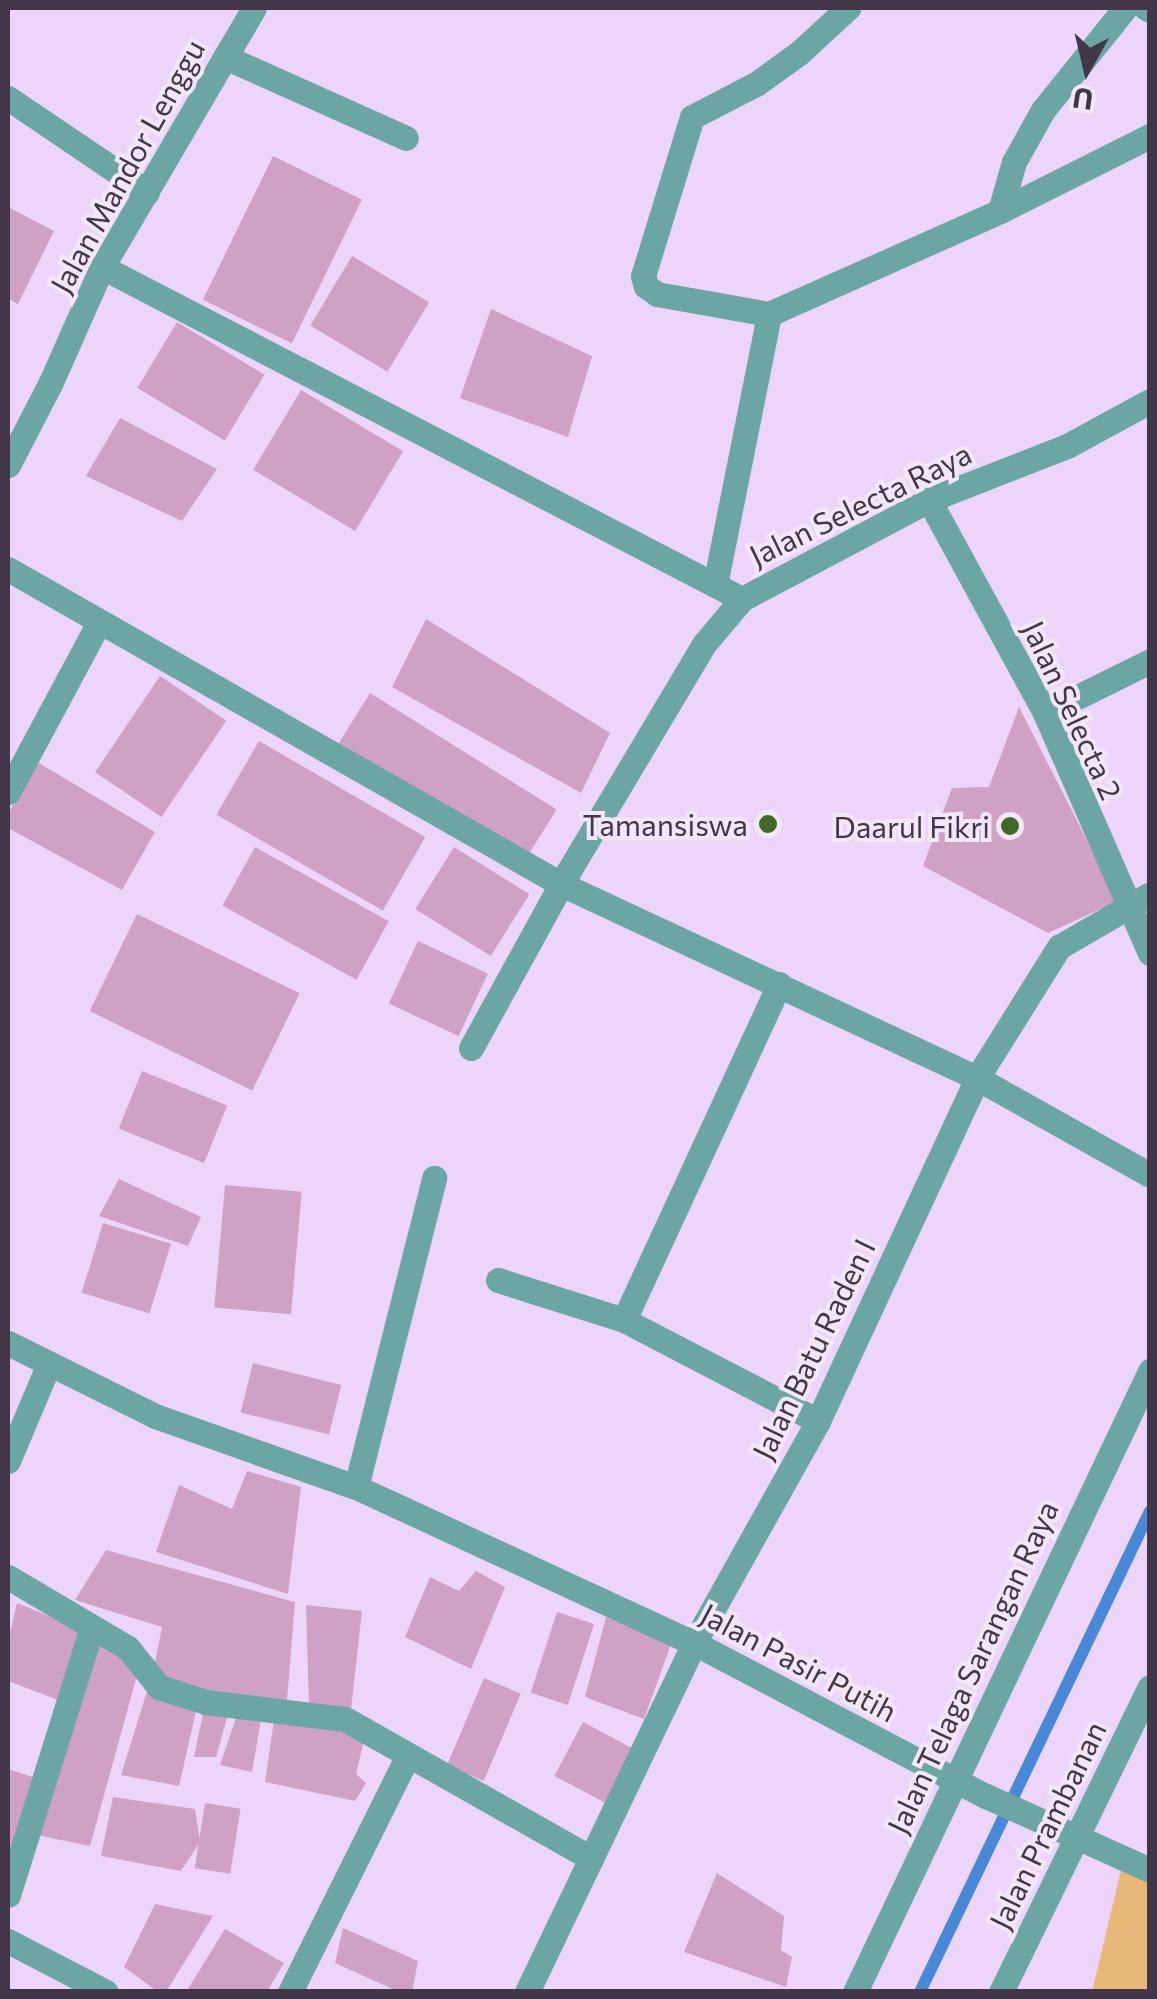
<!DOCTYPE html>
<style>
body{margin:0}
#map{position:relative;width:1157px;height:1999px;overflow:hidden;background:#edd4f9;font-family:Commissioner,sans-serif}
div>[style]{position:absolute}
.green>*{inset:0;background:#e6b97a}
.stream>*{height:12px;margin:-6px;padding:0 6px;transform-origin:6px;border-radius:6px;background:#4888d6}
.building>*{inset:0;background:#cfa2c5;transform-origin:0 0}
.minor>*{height:25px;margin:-12.5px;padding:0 12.5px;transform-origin:12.5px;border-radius:12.5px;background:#6ba6a5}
.dots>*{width:28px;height:28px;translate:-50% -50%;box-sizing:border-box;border:5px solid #f3e6f9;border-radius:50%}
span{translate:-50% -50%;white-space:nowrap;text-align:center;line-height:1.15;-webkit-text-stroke:8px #f3e6f9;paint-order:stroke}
.street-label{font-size:30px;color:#423648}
.poi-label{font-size:30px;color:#423648}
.right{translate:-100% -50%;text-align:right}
.frame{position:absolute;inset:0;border:10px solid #423648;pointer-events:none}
.north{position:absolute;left:1037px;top:20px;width:100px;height:100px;-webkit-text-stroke:8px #f3e6f9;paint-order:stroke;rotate:188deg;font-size:28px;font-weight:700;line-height:40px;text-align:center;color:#423648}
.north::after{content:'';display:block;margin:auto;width:35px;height:45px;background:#423648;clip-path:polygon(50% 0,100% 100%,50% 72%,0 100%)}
</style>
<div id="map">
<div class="green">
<div style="clip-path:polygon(1125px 1853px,1149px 1866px,1149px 1991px,1092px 1992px)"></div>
</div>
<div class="stream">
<div style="left:920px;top:1992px;width:533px;rotate:-64.44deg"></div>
</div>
<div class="building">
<div style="left:273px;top:156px;width:99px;height:160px;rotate:26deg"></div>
<div style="clip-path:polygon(8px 207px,54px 231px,18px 304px,8px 299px)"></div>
<div style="left:352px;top:256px;width:90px;height:81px;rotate:31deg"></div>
<div style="clip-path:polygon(491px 309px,592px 356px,568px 437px,460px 398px)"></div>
<div style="left:177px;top:322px;width:102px;height:77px;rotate:31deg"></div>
<div style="left:301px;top:390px;width:119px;height:93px;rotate:31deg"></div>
<div style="clip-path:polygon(120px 418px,217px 469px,182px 521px,86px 476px)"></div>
<div style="clip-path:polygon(426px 619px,610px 733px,581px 793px,392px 687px)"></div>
<div style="left:160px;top:676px;width:80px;height:116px;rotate:34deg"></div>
<div style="left:370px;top:693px;width:220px;height:60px;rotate:32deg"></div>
<div style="clip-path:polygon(1019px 707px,1118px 901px,1048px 933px,923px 866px,952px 788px,989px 787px)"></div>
<div style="left:259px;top:741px;width:192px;height:85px;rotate:30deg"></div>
<div style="clip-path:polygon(37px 762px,155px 832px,122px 890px,8px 828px,8px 814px)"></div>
<div style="left:255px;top:847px;width:153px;height:67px;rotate:29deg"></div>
<div style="left:454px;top:847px;width:89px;height:73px;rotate:32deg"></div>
<div style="left:137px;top:914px;width:181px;height:108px;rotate:26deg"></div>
<div style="left:418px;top:941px;width:77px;height:69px;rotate:25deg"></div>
<div style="left:142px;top:1071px;width:92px;height:62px;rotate:22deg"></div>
<div style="clip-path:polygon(119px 1179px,201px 1217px,188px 1246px,99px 1216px)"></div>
<div style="left:225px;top:1185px;width:77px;height:123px;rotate:5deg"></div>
<div style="left:103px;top:1223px;width:71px;height:73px;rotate:17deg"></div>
<div style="left:253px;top:1363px;width:91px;height:51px;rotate:14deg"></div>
<div style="clip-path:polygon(247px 1471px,301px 1487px,288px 1594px,156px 1552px,179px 1485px,232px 1509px)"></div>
<div style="clip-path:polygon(106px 1550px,295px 1602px,287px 1700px,242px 1702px,152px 1677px,162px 1627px,75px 1600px)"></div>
<div style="clip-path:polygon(476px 1571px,505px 1587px,471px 1669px,405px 1637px,430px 1577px,459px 1591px)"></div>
<div style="clip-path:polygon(17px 1603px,86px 1631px,61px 1701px,8px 1681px,8px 1642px)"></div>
<div style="clip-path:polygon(306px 1605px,362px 1611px,350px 1719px,309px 1706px)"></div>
<div style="left:557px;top:1612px;width:39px;height:85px;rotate:18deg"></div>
<div style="clip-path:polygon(606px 1617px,671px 1644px,644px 1719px,585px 1697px)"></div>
<div style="clip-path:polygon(92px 1637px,144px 1650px,90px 1846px,27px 1833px)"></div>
<div style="left:484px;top:1678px;width:40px;height:95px;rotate:23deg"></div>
<div style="clip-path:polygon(148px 1688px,197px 1707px,179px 1786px,121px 1775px)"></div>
<div style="clip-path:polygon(205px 1704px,228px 1714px,216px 1757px,194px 1757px)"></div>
<div style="clip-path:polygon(239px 1709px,262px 1714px,252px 1772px,220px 1765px)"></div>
<div style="clip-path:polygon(275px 1713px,365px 1736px,356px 1774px,366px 1783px,355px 1801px,265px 1782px)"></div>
<div style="left:583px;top:1722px;width:58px;height:61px;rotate:28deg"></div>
<div style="clip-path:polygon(8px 1769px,36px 1778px,8px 1882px)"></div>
<div style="clip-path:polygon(113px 1797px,195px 1809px,200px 1842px,181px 1871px,101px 1856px)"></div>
<div style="left:205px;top:1803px;width:36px;height:66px;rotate:9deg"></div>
<div style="clip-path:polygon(717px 1873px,784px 1916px,781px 1950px,792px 1957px,786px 1987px,684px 1952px)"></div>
<div style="clip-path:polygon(155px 1904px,213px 1916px,166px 1992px,158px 1992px,124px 1967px)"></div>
<div style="clip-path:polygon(343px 1928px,418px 1961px,412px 1992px,399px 1992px,335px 1963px)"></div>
<div style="clip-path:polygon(225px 1929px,284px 1963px,267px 1992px,186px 1992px)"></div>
</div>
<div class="minor">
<div style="left:1146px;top:8px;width:4px;rotate:27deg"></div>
<div style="left:225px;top:57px;width:198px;rotate:24.1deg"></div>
<div style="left:8px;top:98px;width:168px;rotate:34.1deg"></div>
<div style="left:1000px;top:211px;width:51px;rotate:-74.1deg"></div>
<div style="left:1014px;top:162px;width:60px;rotate:-60.9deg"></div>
<div style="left:1043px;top:110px;width:131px;rotate:-51.2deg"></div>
<div style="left:102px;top:267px;width:721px;rotate:27.42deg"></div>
<div style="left:769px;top:314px;width:114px;rotate:-169.9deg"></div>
<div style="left:657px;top:294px;width:14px;rotate:-144deg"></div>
<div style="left:646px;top:286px;width:10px;rotate:-107deg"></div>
<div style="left:643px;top:276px;width:166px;rotate:-72.9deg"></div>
<div style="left:692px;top:117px;width:72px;rotate:-27.3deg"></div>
<div style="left:756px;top:84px;width:53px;rotate:-35.8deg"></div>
<div style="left:799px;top:53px;width:67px;rotate:-42.6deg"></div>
<div style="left:8px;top:465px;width:93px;rotate:-62.6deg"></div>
<div style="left:51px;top:382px;width:126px;rotate:-66.1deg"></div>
<div style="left:102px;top:267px;width:300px;rotate:-59.6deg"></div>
<div style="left:929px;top:500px;width:243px;rotate:61.4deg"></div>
<div style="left:1045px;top:713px;width:262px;rotate:66.4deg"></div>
<div style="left:8px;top:569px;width:636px;rotate:29.67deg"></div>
<div style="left:561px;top:884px;width:459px;rotate:25deg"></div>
<div style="left:977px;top:1078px;width:198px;rotate:29.3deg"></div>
<div style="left:715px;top:585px;width:276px;rotate:-78.7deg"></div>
<div style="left:769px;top:314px;width:253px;rotate:-24deg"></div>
<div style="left:1000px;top:211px;width:168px;rotate:-26.6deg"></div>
<div style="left:1045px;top:713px;width:117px;rotate:-26.3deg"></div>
<div style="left:8px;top:792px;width:191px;rotate:-61.8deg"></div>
<div style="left:471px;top:1048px;width:187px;rotate:-61.2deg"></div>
<div style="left:561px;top:884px;width:279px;rotate:-59.2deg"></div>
<div style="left:704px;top:644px;width:59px;rotate:-49.8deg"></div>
<div style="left:742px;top:599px;width:212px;rotate:-27.9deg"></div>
<div style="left:929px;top:500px;width:150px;rotate:-21.4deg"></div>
<div style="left:1069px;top:445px;width:92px;rotate:-28.5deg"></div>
<div style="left:498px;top:1280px;width:132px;rotate:17.6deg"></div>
<div style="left:624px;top:1320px;width:219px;rotate:27.5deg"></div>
<div style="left:624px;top:1320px;width:370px;rotate:-65.2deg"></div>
<div style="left:8px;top:1343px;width:164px;rotate:26.4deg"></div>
<div style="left:155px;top:1416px;width:213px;rotate:19.5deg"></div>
<div style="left:356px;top:1487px;width:372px;rotate:24.8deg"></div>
<div style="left:694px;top:1643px;width:330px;rotate:27.7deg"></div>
<div style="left:986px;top:1796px;width:180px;rotate:24.3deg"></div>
<div style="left:8px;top:1461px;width:103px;rotate:-67.2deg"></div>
<div style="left:356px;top:1487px;width:319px;rotate:-75.8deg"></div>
<div style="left:8px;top:1577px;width:139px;rotate:30.6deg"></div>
<div style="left:128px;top:1648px;width:50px;rotate:51.5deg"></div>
<div style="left:159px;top:1687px;width:49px;rotate:17.7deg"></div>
<div style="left:206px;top:1702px;width:140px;rotate:7deg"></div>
<div style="left:345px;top:1719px;width:283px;rotate:29.5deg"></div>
<div style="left:8px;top:1895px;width:281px;rotate:-72.6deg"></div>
<div style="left:8px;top:1941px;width:110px;rotate:27.5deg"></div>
<div style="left:290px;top:1992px;width:263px;rotate:-63.5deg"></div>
<div style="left:527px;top:1992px;width:387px;rotate:-64.4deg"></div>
<div style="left:694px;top:1643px;width:254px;rotate:-60.8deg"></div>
<div style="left:818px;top:1421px;width:378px;rotate:-65.1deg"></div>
<div style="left:977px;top:1078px;width:155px;rotate:-58deg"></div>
<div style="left:1059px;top:947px;width:105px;rotate:-30.2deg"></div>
<div style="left:855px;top:1992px;width:688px;rotate:-64.59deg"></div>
<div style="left:1001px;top:1992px;width:339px;rotate:-64deg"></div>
</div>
<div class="dots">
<div style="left:768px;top:824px;background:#406925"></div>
<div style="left:1010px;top:826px;background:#406925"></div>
</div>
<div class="street-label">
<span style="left:127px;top:166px;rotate:-61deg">Jalan Mandor Lenggu</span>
<span style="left:860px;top:504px;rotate:-26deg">Jalan Selecta Raya</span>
<span style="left:1073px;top:710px;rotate:65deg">Jalan Selecta 2</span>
<span style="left:813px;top:1349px;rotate:-64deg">Jalan Batu Raden I</span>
<span style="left:799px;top:1662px;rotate:28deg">Jalan Pasir Putih</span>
<span style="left:972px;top:1667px;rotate:-65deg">Jalan Telaga Sarangan Raya</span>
<span style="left:1047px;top:1825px;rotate:-64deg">Jalan Prambanan</span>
</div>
<div class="poi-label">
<span class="right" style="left:748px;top:824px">Tamansiswa</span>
<span class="right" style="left:990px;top:826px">Daarul Fikri</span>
</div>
<div class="frame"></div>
<div class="north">U</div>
</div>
